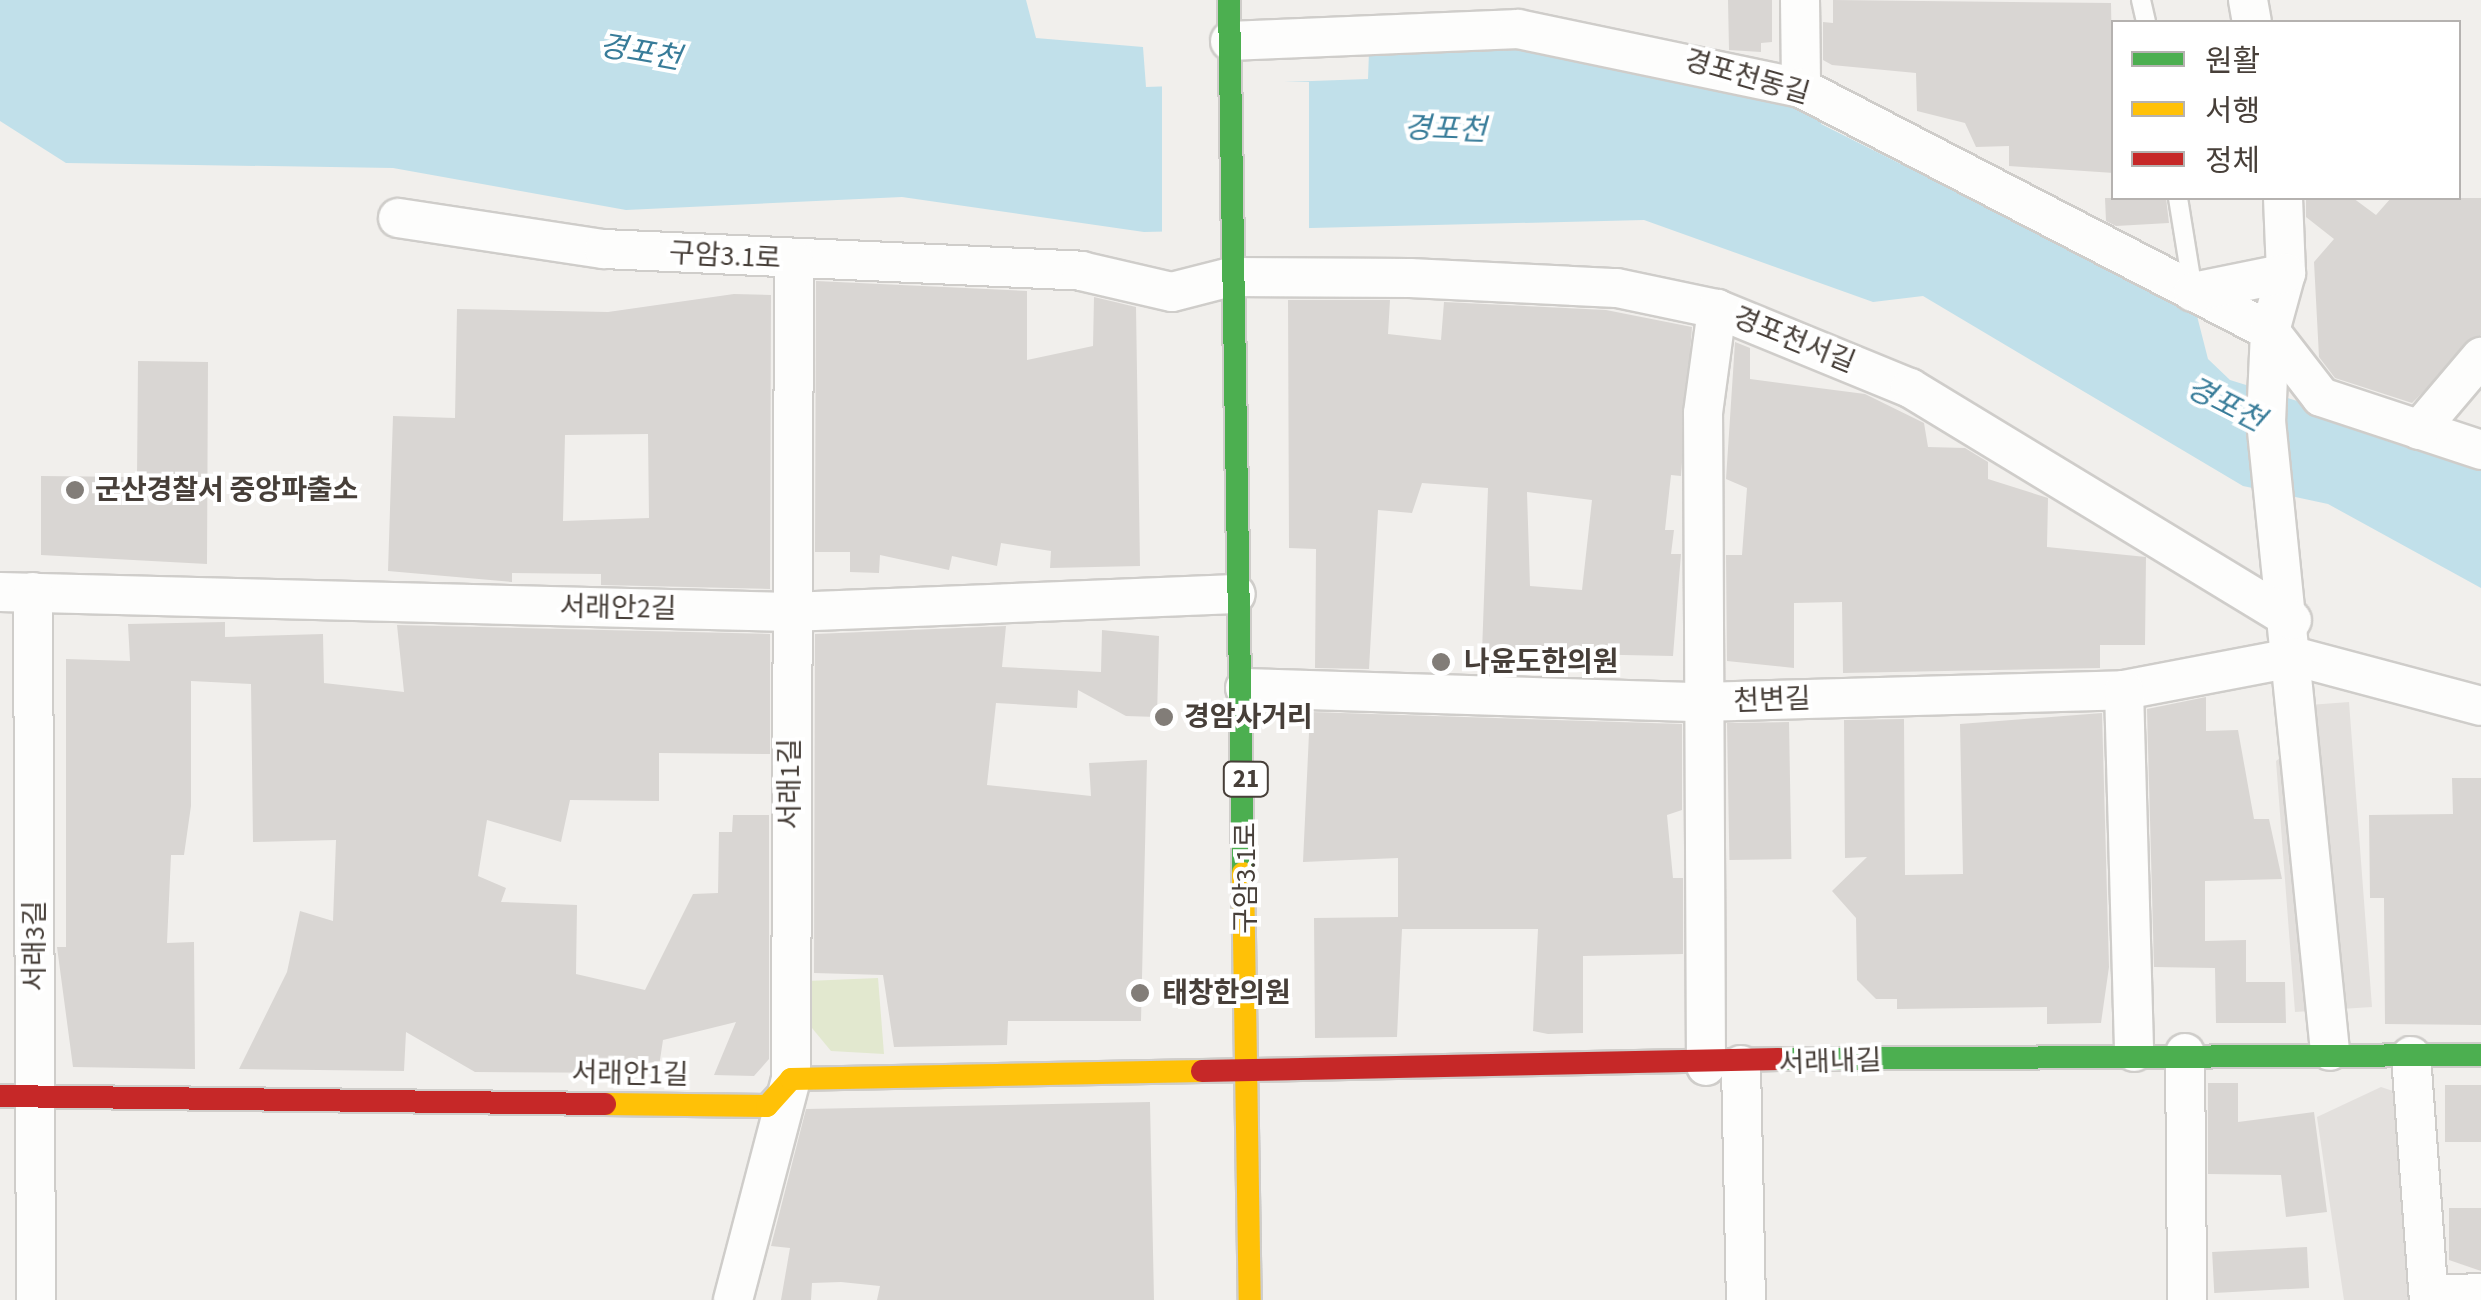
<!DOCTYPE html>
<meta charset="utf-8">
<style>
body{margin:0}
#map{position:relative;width:2481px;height:1300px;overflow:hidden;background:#f1efec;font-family:"Source Sans 3","Noto Sans KR",sans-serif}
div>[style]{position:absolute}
.green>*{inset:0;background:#e2e8cf}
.parking>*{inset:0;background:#e3e0dd}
.water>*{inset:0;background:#c1e0ea}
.pier>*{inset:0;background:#f1efec;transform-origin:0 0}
.building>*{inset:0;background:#d9d6d3;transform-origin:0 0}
.roads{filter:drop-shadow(2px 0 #cfcdca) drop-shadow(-2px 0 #cfcdca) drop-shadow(0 2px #cfcdca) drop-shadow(0 -2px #cfcdca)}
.lane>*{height:18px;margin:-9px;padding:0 9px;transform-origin:9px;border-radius:9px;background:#fdfdfc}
.street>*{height:38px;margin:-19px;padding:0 19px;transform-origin:19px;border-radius:19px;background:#fdfdfc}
.fast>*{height:22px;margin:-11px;padding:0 11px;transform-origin:11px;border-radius:11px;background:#4caf50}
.slow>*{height:22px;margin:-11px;padding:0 11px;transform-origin:11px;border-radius:11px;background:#ffc107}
.jam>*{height:22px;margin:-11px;padding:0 11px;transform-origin:11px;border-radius:11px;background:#c62828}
.dots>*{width:28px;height:28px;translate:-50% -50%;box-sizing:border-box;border:5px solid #fff;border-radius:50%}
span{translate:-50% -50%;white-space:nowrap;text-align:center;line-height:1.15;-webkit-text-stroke:8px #fff;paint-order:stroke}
.shield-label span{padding:2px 8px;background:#fff;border:2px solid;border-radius:8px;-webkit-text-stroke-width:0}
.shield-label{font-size:25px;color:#473f39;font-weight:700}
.street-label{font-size:28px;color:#473f39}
.poi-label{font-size:28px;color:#473f39;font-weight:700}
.left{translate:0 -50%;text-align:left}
.water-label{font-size:30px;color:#387c99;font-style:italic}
.legend{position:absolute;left:2111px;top:20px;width:350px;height:180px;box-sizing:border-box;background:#fff;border:2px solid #b5b2b0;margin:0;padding:12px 18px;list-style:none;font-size:30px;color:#473f39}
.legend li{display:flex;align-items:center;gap:20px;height:50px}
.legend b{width:50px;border:2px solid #b5b2b0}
</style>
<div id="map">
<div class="green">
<div style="clip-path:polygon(878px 978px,884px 1054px,831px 1051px,807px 1022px,807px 981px)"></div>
</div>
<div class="parking">
<div style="clip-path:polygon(2349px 702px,2372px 1007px,2295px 1012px,2276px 761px,2286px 753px,2282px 707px)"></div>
<div style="clip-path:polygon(2381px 1087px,2402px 1094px,2420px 1300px,2344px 1300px,2317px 1117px)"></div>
</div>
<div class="water">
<div style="clip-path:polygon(0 0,1026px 0,1036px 38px,1143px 47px,1146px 87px,1368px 79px,1369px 52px,1510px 38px,1827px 110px,1821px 124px,2196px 312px,2208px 359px,2230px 380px,2481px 458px,2481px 588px,2328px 504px,2243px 486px,1923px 296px,1873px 302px,1644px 220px,1144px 232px,902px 197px,626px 210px,393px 168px,66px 163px,0 121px)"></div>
</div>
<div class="pier">
<div style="left:1162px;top:82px;width:147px;height:154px"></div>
</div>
<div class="building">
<div style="clip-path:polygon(1728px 0,1772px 0,1772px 42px,1761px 43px,1761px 52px,1729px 50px)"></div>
<div style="clip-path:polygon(1833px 0,2111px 3px,2114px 173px,2009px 166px,2009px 146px,1976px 147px,1965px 123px,1917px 111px,1916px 73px,1832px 65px,1823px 60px,1823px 22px,1833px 23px)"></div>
<div style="clip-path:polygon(2105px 198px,2166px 198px,2169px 223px,2116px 226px,2106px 221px)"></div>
<div style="clip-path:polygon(2306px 198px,2353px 198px,2376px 215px,2391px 198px,2481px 198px,2481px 335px,2412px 403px,2335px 378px,2319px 357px,2314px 262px,2334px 239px,2306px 217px)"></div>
<div style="clip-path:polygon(816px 281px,1027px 291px,1027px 360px,1093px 346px,1094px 297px,1136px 307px,1140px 566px,1050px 568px,1051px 551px,1001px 543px,997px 566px,952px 556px,949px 570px,880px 555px,879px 573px,850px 572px,850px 552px,815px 552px)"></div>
<div style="clip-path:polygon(evenodd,734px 294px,771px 295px,770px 589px,601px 585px,601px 574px,512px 573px,512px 582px,388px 571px,393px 416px,455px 418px,457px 309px,608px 312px,734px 294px,648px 434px,649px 518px,563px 521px,565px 435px,648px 434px)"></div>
<div style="clip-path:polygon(evenodd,1288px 300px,1390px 300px,1388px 334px,1441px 340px,1444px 302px,1606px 310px,1692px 327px,1681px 476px,1671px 475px,1665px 530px,1674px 530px,1671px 554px,1681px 554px,1673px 656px,1482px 652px,1488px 488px,1422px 483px,1412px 513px,1378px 510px,1369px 669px,1315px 668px,1316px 549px,1289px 548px,1288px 300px,1527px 492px,1592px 500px,1582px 590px,1530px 586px,1527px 492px)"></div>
<div style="clip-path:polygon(1735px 342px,1750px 348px,1750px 379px,1865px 394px,1924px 423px,1928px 447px,1965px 448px,1988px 462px,1988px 479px,2048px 498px,2047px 547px,2146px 557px,2145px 645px,2100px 645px,2100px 668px,1843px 673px,1842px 602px,1794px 603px,1794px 668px,1727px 661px,1726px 555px,1742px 555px,1747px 488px,1726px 479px)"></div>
<div style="clip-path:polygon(138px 361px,208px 362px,207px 564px,41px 555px,41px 476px,137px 477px)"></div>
<div style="clip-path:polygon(225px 622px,225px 637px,323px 634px,324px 683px,404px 692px,397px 625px,770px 634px,770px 754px,659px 753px,659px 801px,570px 800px,561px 842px,487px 820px,478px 876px,506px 888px,501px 902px,577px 905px,576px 974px,645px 990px,693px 894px,718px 893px,719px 832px,732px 832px,733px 815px,769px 815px,769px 1059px,754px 1076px,714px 1075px,736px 1022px,663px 1040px,658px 1073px,475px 1072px,406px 1032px,404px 1071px,239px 1069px,287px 972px,300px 911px,333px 921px,336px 840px,253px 842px,251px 684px,191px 681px,191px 806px,184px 855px,171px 855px,167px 943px,194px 942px,195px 1069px,73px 1067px,57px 947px,66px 947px,66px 659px,130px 661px,128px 624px)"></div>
<div style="clip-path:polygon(1006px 626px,1002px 667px,1101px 672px,1102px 630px,1159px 636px,1157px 717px,1126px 716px,1078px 690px,1077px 708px,996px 703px,987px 785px,1091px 796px,1089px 763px,1147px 760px,1141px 1021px,1008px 1021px,1007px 1045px,894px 1047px,883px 975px,814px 973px,815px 634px)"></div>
<div style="clip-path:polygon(2206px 697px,2206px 731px,2238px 730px,2254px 819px,2269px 819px,2282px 879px,2205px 881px,2205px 941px,2246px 940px,2246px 982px,2285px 982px,2286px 1023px,2216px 1023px,2215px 968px,2154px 967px,2147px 709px)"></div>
<div style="clip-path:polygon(1310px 712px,1682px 724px,1682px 810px,1667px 815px,1673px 878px,1683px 878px,1683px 954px,1583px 956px,1583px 1033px,1548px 1034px,1533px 1031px,1538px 929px,1402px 929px,1397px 1037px,1315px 1038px,1314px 918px,1398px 917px,1398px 858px,1303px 862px)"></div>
<div style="clip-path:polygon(2102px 713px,2109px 967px,2101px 1023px,2047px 1024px,2047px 1007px,1897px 1009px,1897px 999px,1876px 999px,1857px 980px,1856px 918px,1832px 891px,1867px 857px,1845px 858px,1844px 720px,1904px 719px,1905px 875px,1963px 874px,1960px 724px)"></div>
<div style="left:1789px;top:722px;width:137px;height:62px;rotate:89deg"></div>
<div style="clip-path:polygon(2452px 778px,2481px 778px,2481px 1025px,2385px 1024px,2384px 898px,2370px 898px,2369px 815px,2453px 814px)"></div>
<div style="clip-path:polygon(2208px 1083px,2238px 1083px,2238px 1122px,2314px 1112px,2327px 1212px,2286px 1217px,2281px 1175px,2208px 1174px)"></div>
<div style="left:2445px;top:1085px;width:36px;height:57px"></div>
<div style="clip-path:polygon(1150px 1102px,1154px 1300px,877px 1300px,880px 1286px,841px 1282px,812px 1283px,811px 1300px,781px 1300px,790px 1248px,771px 1246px,806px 1109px)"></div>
<div style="clip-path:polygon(2449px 1208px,2481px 1208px,2481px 1271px,2449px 1260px)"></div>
<div style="left:2307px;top:1247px;width:41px;height:95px;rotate:87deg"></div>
</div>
<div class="roads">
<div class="lane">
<div style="left:2141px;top:0;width:23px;rotate:77deg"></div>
<div style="left:2178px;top:198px;width:94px;rotate:80.8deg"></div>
</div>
<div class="street">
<div style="left:1800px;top:0;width:88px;rotate:89.3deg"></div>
<div style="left:2248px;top:0;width:22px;rotate:80deg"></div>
<div style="left:1230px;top:41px;width:288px;rotate:-2.4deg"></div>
<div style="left:1518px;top:29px;width:289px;rotate:11.8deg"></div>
<div style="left:1801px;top:88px;width:528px;rotate:27.39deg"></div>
<div style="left:2270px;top:331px;width:90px;rotate:92.5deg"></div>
<div style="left:2266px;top:421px;width:633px;rotate:84.2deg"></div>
<div style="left:2283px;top:198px;width:75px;rotate:87.7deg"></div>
<div style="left:2286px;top:273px;width:60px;rotate:105.4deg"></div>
<div style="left:2270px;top:331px;width:83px;rotate:52.3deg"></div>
<div style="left:2321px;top:397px;width:169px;rotate:18.3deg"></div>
<div style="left:398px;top:218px;width:208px;rotate:8.6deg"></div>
<div style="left:604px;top:249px;width:478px;rotate:2.6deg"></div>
<div style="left:1081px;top:271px;width:93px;rotate:13deg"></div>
<div style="left:1172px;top:292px;width:61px;rotate:-14.3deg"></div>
<div style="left:1231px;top:277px;width:179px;rotate:0.3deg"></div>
<div style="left:1410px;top:278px;width:207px;rotate:2.8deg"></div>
<div style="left:1617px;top:288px;width:102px;rotate:11.9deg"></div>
<div style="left:1717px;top:309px;width:209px;rotate:22.3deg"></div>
<div style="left:1910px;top:388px;width:447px;rotate:31.3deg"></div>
<div style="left:2193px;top:292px;width:95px;rotate:-11.5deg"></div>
<div style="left:2419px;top:430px;width:96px;rotate:-49.7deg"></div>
<div style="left:0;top:592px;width:790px;rotate:1.45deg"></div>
<div style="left:790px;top:612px;width:446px;rotate:-2.3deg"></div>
<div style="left:33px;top:592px;width:708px;rotate:89.76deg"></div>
<div style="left:1245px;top:688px;width:455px;rotate:1.8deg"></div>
<div style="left:1700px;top:702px;width:424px;rotate:-1.6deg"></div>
<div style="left:2124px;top:690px;width:176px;rotate:-10.8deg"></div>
<div style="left:2297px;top:657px;width:190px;rotate:14.9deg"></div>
<div style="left:2124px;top:690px;width:362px;rotate:88.4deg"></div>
<div style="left:2185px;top:1053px;width:247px;rotate:89.5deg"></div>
<div style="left:2411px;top:1056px;width:245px;rotate:85.8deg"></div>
<div style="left:1741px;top:1065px;width:235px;rotate:88.8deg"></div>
<div style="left:1706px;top:1066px;width:653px;rotate:-90.26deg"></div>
<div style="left:1703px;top:413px;width:105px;rotate:-82.3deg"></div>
<div style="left:2429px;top:1295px;width:52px;rotate:-2.2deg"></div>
<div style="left:733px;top:1300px;width:228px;rotate:-75.3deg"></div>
<div style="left:791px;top:1079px;width:819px;rotate:-89.79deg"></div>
</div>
<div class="fast">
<div style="left:1229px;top:0;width:873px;rotate:89.08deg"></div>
<div style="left:1779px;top:1059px;width:702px;rotate:-0.33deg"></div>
</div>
<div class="slow">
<div style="left:1243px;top:873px;width:427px;rotate:89.1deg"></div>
<div style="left:605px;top:1104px;width:162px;rotate:0.7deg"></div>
<div style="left:767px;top:1106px;width:36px;rotate:-48deg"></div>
<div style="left:791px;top:1079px;width:411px;rotate:-1.1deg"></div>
</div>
<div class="jam">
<div style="left:1202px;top:1071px;width:577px;rotate:-1.19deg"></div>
<div style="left:0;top:1096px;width:605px;rotate:0.76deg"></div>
</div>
</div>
<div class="dots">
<div style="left:75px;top:490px;background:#827d78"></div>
<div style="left:1441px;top:662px;background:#827d78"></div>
<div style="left:1164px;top:717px;background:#827d78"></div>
<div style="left:1140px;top:993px;background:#827d78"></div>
</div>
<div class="shield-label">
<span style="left:1246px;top:779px">21</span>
</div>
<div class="street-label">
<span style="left:1747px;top:77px;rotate:16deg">경포천동길</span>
<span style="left:725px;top:256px;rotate:3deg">구암3.1로</span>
<span style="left:1794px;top:340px;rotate:22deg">경포천서길</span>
<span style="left:618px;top:608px;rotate:1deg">서래안2길</span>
<span style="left:1772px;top:700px;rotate:-2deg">천변길</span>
<span style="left:790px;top:784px;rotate:-90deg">서래1길</span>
<span style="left:1246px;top:878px;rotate:-90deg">구암3.1로</span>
<span style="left:35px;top:946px;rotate:-90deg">서래3길</span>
<span style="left:1830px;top:1062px;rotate:-2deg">서래내길</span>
<span style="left:630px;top:1074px;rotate:1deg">서래안1길</span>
</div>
<div class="poi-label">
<span class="left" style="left:95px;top:490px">군산경찰서 중앙파출소</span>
<span class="left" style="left:1464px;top:662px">나윤도한의원</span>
<span class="left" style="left:1184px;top:717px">경암사거리</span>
<span class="left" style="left:1162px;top:993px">태창한의원</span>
</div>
<div class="water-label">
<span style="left:640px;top:53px;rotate:10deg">경포천</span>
<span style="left:1445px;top:130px;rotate:2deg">경포천</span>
<span style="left:2225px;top:405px;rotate:27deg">경포천</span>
</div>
<ul class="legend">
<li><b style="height:12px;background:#4caf50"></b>원활</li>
<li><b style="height:12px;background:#ffc107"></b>서행</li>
<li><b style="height:12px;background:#c62828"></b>정체</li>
</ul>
</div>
